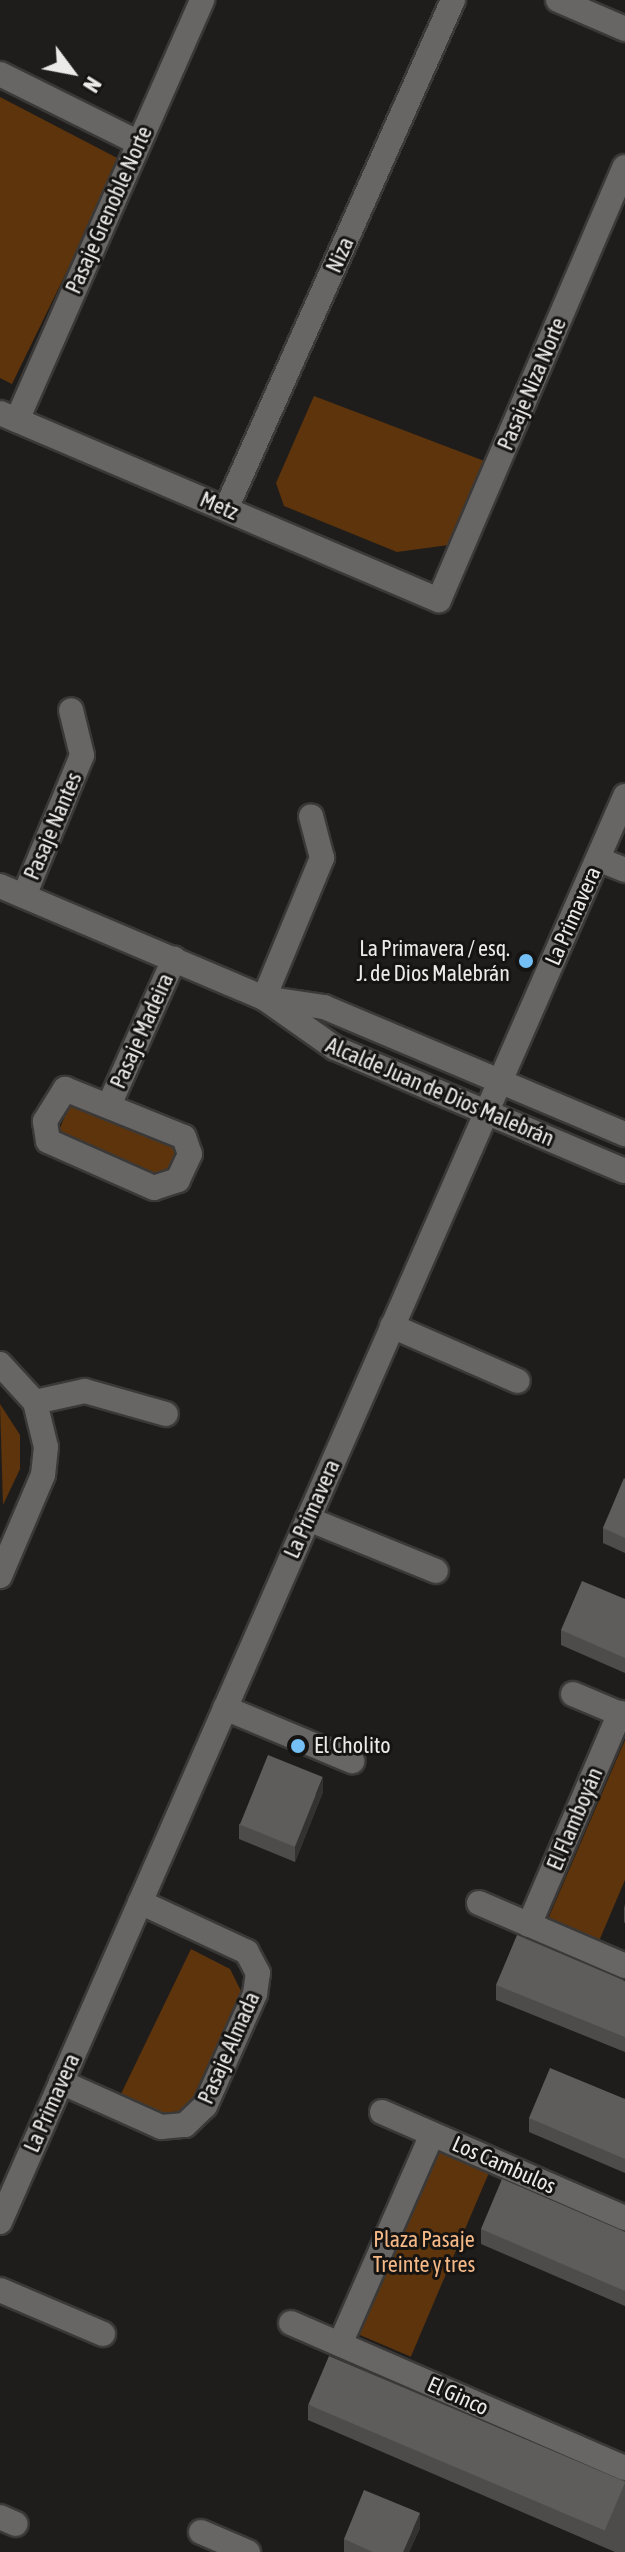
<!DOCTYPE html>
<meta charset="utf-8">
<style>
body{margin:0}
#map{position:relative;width:625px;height:2552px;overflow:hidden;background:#1f1d1b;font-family:"Asap Condensed",sans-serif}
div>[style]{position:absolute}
.green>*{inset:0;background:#5d340c;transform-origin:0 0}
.roads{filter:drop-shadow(2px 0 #3b3938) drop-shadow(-2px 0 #3b3938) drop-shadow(0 2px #3b3938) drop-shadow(0 -2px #3b3938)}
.minor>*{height:24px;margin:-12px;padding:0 12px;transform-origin:12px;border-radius:12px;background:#686664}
.tertiary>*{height:24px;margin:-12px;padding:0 12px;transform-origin:12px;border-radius:12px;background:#686664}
.wall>*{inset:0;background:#4e4c4a}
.shaded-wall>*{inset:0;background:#343230}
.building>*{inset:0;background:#5f5d5b;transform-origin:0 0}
.dots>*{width:22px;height:22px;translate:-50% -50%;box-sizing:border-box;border:4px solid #161412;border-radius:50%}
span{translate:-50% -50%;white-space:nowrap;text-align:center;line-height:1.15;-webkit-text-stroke:6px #161412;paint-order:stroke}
.street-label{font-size:22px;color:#eceae9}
.poi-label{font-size:22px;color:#eceae9}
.right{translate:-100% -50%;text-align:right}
.left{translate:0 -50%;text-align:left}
.park-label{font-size:22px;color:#f4b887}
.north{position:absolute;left:32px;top:32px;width:80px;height:80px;-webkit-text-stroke:6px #161412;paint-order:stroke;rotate:122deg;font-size:22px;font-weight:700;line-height:32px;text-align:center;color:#eceae9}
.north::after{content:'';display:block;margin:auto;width:28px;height:36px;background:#eceae9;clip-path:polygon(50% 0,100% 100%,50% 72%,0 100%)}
</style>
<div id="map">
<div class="green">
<div style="clip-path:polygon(0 97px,121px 160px,12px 384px,0 378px)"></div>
<div style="clip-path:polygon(314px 396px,487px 462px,456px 544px,397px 552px,284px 506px,276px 483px)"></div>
<div style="left:71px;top:1102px;width:116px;height:37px;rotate:23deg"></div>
<div style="clip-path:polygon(0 1404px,20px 1435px,20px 1469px,3px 1505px)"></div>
<div style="clip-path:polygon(625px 1740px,625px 1880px,599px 1941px,548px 1919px)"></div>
<div style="clip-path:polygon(191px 1949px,230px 1969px,242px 1993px,196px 2098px,187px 2110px,158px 2114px,120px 2096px)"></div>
<div style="left:439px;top:2147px;width:56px;height:204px;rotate:23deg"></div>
</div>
<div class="roads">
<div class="minor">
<div style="left:558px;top:0;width:73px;rotate:23.4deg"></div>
<div style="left:0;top:74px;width:155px;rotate:26.4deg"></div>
<div style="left:0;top:413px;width:477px;rotate:23.1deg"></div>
<div style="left:439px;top:600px;width:471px;rotate:-66.8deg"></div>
<div style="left:17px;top:420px;width:459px;rotate:-66.2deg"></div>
<div style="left:226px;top:509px;width:557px;rotate:-65.96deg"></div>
<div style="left:598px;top:859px;width:29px;rotate:22deg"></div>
<div style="left:24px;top:896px;width:152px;rotate:-67.6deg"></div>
<div style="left:82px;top:755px;width:46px;rotate:-103.7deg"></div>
<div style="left:264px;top:998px;width:152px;rotate:-67.5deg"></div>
<div style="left:322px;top:858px;width:43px;rotate:-104.7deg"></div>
<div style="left:65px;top:1089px;width:128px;rotate:22deg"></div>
<div style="left:184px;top:1137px;width:18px;rotate:71deg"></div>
<div style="left:190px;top:1154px;width:29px;rotate:115deg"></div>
<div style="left:178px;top:1180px;width:25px;rotate:162deg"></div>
<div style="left:154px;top:1188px;width:116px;rotate:-156.1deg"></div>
<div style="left:48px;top:1141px;width:20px;rotate:-99deg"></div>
<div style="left:45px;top:1121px;width:38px;rotate:-58deg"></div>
<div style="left:110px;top:1103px;width:158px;rotate:-66deg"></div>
<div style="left:392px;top:1326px;width:137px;rotate:23.6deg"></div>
<div style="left:0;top:1364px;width:52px;rotate:47.4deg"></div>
<div style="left:35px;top:1402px;width:46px;rotate:76.3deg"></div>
<div style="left:46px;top:1447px;width:28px;rotate:96deg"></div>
<div style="left:43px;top:1475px;width:110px;rotate:113.1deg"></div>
<div style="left:35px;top:1402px;width:51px;rotate:-12.4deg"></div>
<div style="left:85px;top:1391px;width:84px;rotate:15.9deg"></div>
<div style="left:308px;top:1519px;width:138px;rotate:22.1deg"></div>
<div style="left:573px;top:1694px;width:56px;rotate:22.9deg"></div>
<div style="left:225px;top:1708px;width:138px;rotate:22.7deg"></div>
<div style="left:479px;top:1903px;width:159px;rotate:23.3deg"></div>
<div style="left:529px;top:1925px;width:231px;rotate:-66.8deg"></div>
<div style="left:61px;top:2082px;width:110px;rotate:24.2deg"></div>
<div style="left:161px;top:2127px;width:24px;rotate:-5deg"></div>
<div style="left:185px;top:2125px;width:28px;rotate:-44deg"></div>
<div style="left:205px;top:2106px;width:123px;rotate:-65.9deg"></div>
<div style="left:255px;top:1994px;width:21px;rotate:-82deg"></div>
<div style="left:258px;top:1973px;width:24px;rotate:-118deg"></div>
<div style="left:247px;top:1952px;width:118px;rotate:-155deg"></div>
<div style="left:382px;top:2112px;width:265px;rotate:23.6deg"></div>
<div style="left:0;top:2222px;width:1557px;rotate:-66.33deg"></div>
<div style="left:0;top:2290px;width:112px;rotate:23.1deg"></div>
<div style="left:291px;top:2323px;width:364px;rotate:23.5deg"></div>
<div style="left:340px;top:2344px;width:229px;rotate:-66.3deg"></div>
<div style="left:0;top:2517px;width:17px;rotate:24deg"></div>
<div style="left:201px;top:2532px;width:51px;rotate:23.1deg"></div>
</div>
<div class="tertiary">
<div style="left:0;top:886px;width:287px;rotate:23deg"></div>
<div style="left:264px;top:998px;width:87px;rotate:35.2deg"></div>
<div style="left:335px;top:1048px;width:315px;rotate:23deg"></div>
<div style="left:264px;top:998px;width:61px;rotate:8.5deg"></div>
<div style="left:324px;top:1007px;width:327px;rotate:22.9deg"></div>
</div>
</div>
<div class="wall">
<div style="clip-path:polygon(625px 1479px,625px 1553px,603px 1543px,603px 1528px)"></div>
<div style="clip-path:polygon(625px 1599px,625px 1673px,561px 1645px,561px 1630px)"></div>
<div style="clip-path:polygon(323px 1792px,295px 1862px,239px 1839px,239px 1824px)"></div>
<div style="clip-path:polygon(625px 1904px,625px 1923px,624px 1922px,624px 1908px)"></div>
<div style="clip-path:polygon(625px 1981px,625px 2052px,496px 2000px,496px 1985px)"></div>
<div style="clip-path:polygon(625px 2099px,625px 2173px,529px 2132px,529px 2118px)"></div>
<div style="clip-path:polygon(481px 2229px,625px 2232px,625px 2306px,481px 2244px)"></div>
<div style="clip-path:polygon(308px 2405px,625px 2483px,625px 2552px,615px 2552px,308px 2420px)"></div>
<div style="clip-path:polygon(420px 2528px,409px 2552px,344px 2552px,344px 2539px)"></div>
</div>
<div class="shaded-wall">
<div style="clip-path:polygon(323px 1777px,323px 1792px,295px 1862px,295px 1847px)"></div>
<div style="clip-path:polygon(420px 2513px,420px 2528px,409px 2552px,403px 2552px)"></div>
</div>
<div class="building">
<div style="clip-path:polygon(624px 1478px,625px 1479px,625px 1538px,603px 1528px)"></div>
<div style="clip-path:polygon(582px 1581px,625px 1599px,625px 1658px,561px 1630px)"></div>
<div style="left:268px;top:1755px;width:59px;height:75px;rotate:22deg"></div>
<div style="clip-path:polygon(517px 1935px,625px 1981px,625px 2037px,496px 1985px)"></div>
<div style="clip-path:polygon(550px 2068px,625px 2099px,625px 2159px,529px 2118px)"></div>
<div style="clip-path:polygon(502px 2179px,625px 2232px,625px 2291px,481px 2229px)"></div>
<div style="left:329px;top:2356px;width:322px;height:53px;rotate:23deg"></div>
<div style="clip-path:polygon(364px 2490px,420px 2513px,403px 2552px,373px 2552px,344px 2539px)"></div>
</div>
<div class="dots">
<div style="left:526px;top:961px;background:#74c0f6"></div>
<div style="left:298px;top:1746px;background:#74c0f6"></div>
</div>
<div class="street-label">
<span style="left:109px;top:210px;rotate:-66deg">Pasaje Grenoble Norte</span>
<span style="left:340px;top:255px;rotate:-66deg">Niza</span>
<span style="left:532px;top:384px;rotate:-67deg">Pasaje Niza Norte</span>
<span style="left:219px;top:506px;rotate:23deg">Metz</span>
<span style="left:53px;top:826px;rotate:-67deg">Pasaje Nantes</span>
<span style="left:573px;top:916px;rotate:-66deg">La Primavera</span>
<span style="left:142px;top:1031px;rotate:-66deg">Pasaje Madeira</span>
<span style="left:440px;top:1092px;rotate:23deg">Alcalde Juan de Dios Malebrán</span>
<span style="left:312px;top:1509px;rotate:-66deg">La Primavera</span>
<span style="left:575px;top:1819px;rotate:-67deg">El Flamboyán</span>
<span style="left:229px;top:2048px;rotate:-66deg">Pasaje Almada</span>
<span style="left:52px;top:2103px;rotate:-66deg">La Primavera</span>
<span style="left:504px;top:2165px;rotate:24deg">Los Cambulos</span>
<span style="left:458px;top:2396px;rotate:24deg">El Ginco</span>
</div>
<div class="poi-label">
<span class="right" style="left:510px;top:961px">La Primavera / esq.<br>J. de Dios Malebrán</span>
<span class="left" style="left:314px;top:1746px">El Cholito</span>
</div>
<div class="park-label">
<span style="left:424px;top:2252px">Plaza Pasaje<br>Treinte y tres</span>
</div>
<div class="north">N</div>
</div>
